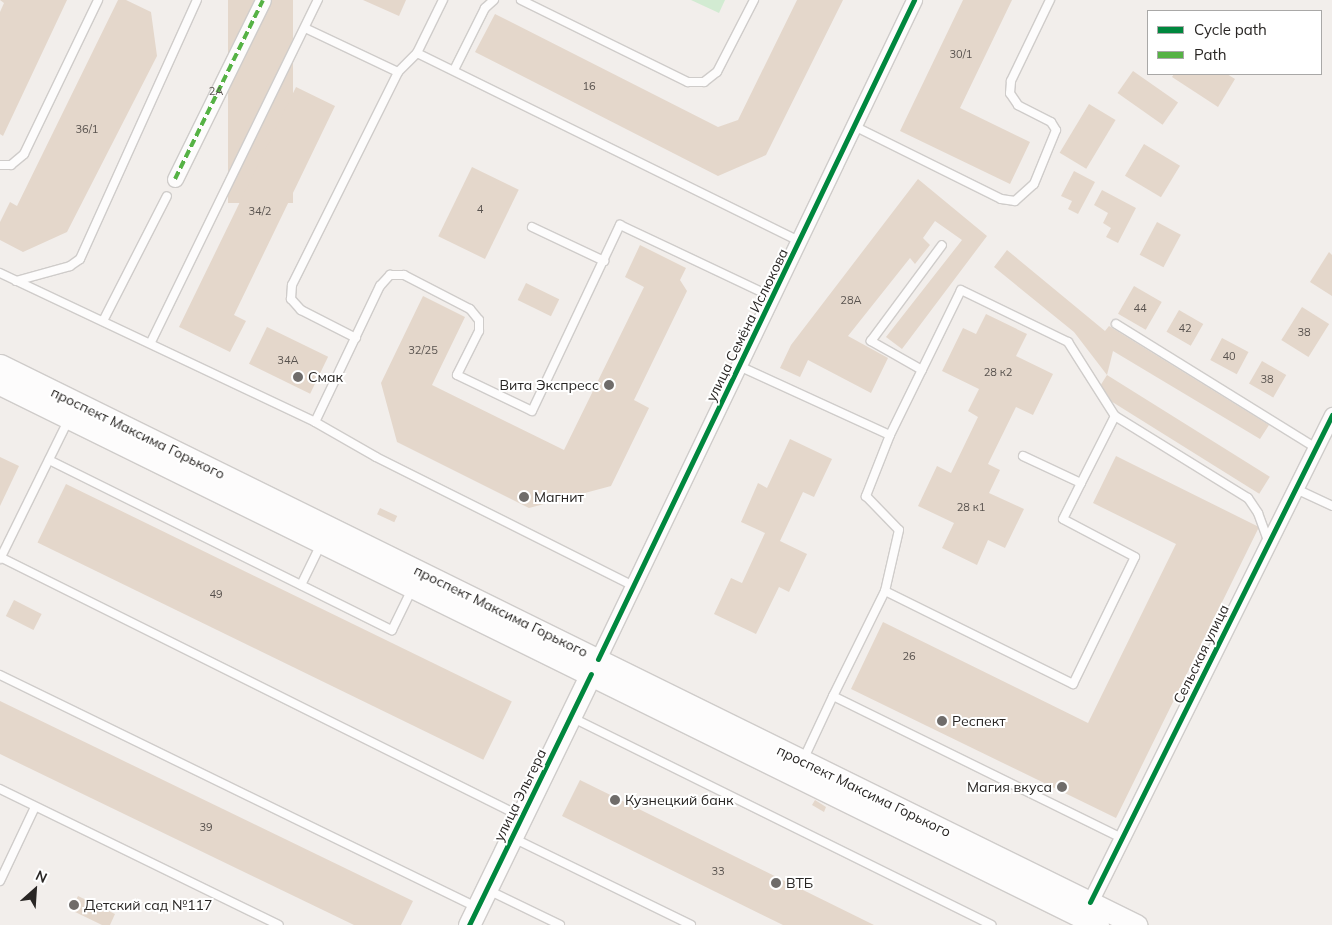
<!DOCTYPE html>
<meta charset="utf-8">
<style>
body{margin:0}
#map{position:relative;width:1332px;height:925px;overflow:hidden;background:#f2eeeb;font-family:Mulish,sans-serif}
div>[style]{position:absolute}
.green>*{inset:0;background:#d2ebd2}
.building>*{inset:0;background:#e4d7cb;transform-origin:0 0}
.roads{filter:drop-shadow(1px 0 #cfccca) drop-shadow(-1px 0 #cfccca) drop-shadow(0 1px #cfccca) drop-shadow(0 -1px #cfccca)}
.lane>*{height:8px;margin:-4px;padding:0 4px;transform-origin:4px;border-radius:4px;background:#fdfcfc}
.street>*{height:15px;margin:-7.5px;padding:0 7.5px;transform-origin:7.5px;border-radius:7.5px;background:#fdfcfc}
.secondary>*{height:21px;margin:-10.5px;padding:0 10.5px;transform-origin:10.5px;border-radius:10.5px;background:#fdfcfc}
.quiet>*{height:4px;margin-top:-2px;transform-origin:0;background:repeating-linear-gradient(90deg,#56b245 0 8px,transparent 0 12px)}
.cycleway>*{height:5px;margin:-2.5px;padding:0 2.5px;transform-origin:2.5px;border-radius:2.5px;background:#00873e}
.dots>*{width:14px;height:14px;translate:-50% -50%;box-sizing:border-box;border:2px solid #fff;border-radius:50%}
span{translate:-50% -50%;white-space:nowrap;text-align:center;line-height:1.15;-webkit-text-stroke:4px #fff;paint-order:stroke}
.number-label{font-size:11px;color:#58524e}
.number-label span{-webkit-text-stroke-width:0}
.street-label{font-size:14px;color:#292624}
.poi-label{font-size:14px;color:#292624}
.left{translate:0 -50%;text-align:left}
.right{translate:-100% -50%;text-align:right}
.legend{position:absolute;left:1147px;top:10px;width:175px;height:65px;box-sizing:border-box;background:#fff;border:1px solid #a9a8a7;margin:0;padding:6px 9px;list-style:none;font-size:15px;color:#292624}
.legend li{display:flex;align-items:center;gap:10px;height:25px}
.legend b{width:25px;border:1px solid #a9a8a7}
.north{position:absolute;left:10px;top:865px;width:50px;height:50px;-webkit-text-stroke:4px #fff;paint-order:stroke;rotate:26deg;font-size:14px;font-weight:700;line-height:20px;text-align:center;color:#292624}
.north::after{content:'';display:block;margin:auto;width:18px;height:22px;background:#292624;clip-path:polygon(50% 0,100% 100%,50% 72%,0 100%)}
</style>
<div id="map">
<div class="green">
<div style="clip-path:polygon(691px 0,725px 0,719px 13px)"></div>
</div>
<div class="building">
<div style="clip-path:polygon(0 0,67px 0,3px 136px,0 134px,0 12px,4px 3px)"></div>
<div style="clip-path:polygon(118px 0,126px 0,151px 12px,157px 56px,67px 232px,23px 252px,0 240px,0 222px,10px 202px,17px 206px)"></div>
<div style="left:228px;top:0;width:65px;height:203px"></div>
<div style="clip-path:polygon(363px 0,406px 0,399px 16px)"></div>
<div style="clip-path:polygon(797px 0,843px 0,766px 155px,718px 176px,475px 52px,495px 14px,718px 127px,738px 120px)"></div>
<div style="clip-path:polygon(963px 0,1012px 0,960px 108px,1030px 142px,1010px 184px,900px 131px)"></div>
<div style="left:1133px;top:71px;width:55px;height:27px;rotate:35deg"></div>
<div style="clip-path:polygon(1174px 74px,1227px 74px,1235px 79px,1218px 107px,1172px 77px)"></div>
<div style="clip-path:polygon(296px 87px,335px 106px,234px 315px,246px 321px,230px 352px,179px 327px)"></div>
<div style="left:1089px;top:104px;width:31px;height:57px;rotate:31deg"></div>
<div style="left:1144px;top:144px;width:42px;height:37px;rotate:31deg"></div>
<div style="left:472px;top:167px;width:52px;height:77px;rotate:26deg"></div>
<div style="clip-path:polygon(1074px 171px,1095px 182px,1078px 214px,1068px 209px,1072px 201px,1061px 196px)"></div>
<div style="clip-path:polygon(918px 179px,987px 236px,902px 349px,886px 337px,962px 240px,935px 221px,923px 238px,930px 245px,915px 264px,910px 258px,848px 336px,888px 358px,871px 393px,808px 360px,800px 377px,780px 368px,791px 345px)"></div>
<div style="clip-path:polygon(1102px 190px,1136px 208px,1118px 243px,1106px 237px,1111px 228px,1103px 223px,1108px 213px,1094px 205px)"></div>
<div style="left:1157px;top:222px;width:27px;height:37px;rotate:28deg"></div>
<div style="clip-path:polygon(640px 245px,686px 268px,680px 280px,687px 291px,634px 400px,649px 408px,611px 486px,529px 508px,397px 442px,381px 383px,423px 296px,465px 317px,432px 385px,564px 450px,644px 287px,625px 277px)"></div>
<div style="clip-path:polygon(1007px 250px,1105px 331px,1109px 326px,1269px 425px,1260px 439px,1113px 351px,1107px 375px,1074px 332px,994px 267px)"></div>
<div style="clip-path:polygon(1329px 252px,1332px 255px,1332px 296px,1310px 282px)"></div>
<div style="left:526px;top:283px;width:37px;height:19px;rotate:26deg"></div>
<div style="left:1134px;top:286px;width:32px;height:32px;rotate:30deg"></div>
<div style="left:1302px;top:307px;width:32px;height:39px;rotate:32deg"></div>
<div style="left:1179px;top:310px;width:28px;height:25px;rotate:30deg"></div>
<div style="clip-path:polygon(986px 314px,1027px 334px,1016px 356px,1053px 374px,1033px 415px,1016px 407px,988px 464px,1000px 470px,989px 493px,1024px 509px,1005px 548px,988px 540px,977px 565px,942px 548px,954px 523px,918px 506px,937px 466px,951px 473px,978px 417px,968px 411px,979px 389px,942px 371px,963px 328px,976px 334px)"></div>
<div style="left:267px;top:327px;width:68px;height:41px;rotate:26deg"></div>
<div style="left:1222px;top:338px;width:30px;height:25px;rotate:28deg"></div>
<div style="left:1262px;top:361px;width:28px;height:26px;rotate:30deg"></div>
<div style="left:1107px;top:375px;width:192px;height:20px;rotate:32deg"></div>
<div style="clip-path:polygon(790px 439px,832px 459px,814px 497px,803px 492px,780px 541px,807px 554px,789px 592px,779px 587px,756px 634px,714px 614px,731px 578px,742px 583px,765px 533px,741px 522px,758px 483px,767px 488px)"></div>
<div style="clip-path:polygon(1116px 456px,1259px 527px,1116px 818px,851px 689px,883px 622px,1088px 723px,1176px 544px,1093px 503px)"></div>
<div style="clip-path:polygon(0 457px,19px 466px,0 506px)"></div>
<div style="left:66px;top:484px;width:496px;height:65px;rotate:26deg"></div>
<div style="left:380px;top:508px;width:19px;height:7px;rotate:25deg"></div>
<div style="left:14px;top:600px;width:31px;height:18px;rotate:27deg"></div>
<div style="clip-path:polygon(0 701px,413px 901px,401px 925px,354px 925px,0 754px)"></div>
<div style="clip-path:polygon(580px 780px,874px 925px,783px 925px,562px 816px)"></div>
<div style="clip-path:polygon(815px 800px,826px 807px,824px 812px,812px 805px)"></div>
<div style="clip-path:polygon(78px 896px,115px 914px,110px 925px,102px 925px,71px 910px)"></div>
</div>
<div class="roads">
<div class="lane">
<div style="left:521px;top:0;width:186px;rotate:26.2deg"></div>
<div style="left:688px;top:82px;width:16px"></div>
<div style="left:704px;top:82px;width:16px;rotate:-38deg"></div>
<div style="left:717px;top:72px;width:81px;rotate:-62.8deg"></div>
<div style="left:305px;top:28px;width:103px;rotate:25.3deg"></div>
<div style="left:417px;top:53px;width:426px;rotate:26.2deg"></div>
<div style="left:454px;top:70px;width:69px;rotate:-63.4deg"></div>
<div style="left:485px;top:8px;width:12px;rotate:-42deg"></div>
<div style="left:854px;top:126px;width:164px;rotate:26.4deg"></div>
<div style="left:1001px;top:199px;width:14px;rotate:8deg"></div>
<div style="left:1015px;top:201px;width:25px;rotate:-42deg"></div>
<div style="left:1034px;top:184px;width:58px;rotate:-67.8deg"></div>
<div style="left:1056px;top:130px;width:9px;rotate:-122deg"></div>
<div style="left:1051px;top:122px;width:37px;rotate:-153deg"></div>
<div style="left:1018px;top:105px;width:14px;rotate:-124deg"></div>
<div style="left:1010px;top:93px;width:12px;rotate:-85deg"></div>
<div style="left:1011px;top:81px;width:90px;rotate:-64.3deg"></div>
<div style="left:0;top:165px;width:11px"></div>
<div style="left:11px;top:165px;width:17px;rotate:-40deg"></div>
<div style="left:24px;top:154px;width:171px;rotate:-64.3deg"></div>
<div style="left:532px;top:227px;width:80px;rotate:25.3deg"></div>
<div style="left:0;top:273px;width:348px;rotate:25.3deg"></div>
<div style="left:315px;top:422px;width:70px;rotate:29.8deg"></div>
<div style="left:376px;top:457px;width:288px;rotate:26.6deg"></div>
<div style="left:16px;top:281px;width:56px;rotate:-15.5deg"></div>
<div style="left:70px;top:266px;width:12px;rotate:-35deg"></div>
<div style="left:80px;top:259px;width:284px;rotate:-65.7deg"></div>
<div style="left:103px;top:321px;width:140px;rotate:-62.9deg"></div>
<div style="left:1116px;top:324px;width:235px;rotate:31.8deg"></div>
<div style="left:356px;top:338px;width:62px;rotate:-153deg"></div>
<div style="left:301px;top:310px;width:15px;rotate:-132deg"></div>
<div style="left:291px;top:299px;width:14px;rotate:-86deg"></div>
<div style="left:292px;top:285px;width:238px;rotate:-63.5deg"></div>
<div style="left:398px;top:72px;width:27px;rotate:-45deg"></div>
<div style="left:417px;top:53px;width:59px;rotate:-63.9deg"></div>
<div style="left:151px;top:342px;width:381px;rotate:-64deg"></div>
<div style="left:739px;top:366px;width:166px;rotate:24.6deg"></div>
<div style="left:890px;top:435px;width:66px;rotate:111.5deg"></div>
<div style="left:866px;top:496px;width:47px;rotate:45.9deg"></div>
<div style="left:899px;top:530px;width:63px;rotate:102.9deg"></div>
<div style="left:885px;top:591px;width:117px;rotate:116.3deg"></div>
<div style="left:922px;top:370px;width:59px;rotate:-150.4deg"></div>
<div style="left:871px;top:341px;width:119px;rotate:-53.5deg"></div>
<div style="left:315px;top:422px;width:151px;rotate:-64.5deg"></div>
<div style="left:380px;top:286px;width:15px;rotate:-48deg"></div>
<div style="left:390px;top:275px;width:14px"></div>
<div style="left:404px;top:275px;width:74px;rotate:27.3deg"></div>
<div style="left:470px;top:309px;width:14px;rotate:51deg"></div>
<div style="left:479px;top:320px;width:11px;rotate:90deg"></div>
<div style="left:479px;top:331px;width:49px;rotate:116.6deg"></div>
<div style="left:457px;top:375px;width:83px;rotate:25.6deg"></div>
<div style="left:532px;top:411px;width:206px;rotate:-64.7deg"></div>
<div style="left:620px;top:225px;width:168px;rotate:25.3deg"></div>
<div style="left:890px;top:435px;width:161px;rotate:-63.9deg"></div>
<div style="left:961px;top:290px;width:119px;rotate:25.9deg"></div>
<div style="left:1068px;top:342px;width:88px;rotate:57.6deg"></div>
<div style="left:1023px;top:456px;width:64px;rotate:25deg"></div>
<div style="left:1081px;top:483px;width:75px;rotate:-63.1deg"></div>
<div style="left:1115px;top:416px;width:156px;rotate:31.7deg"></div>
<div style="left:1248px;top:498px;width:18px;rotate:56deg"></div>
<div style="left:1258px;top:513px;width:30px;rotate:70deg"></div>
<div style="left:49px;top:460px;width:383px;rotate:26.4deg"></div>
<div style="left:392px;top:630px;width:46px;rotate:-64deg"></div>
<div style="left:1296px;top:489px;width:40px;rotate:25deg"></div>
<div style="left:0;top:557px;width:581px;rotate:26.48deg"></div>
<div style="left:0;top:559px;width:156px;rotate:-63.8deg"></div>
<div style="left:301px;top:585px;width:46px;rotate:-64deg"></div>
<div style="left:885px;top:591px;width:210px;rotate:26.3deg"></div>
<div style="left:1073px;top:684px;width:141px;rotate:-64deg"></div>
<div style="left:1135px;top:557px;width:81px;rotate:-152.2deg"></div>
<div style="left:1063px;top:519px;width:40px;rotate:-63.4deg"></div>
<div style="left:0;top:675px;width:530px;rotate:25.98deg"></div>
<div style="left:571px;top:717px;width:469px;rotate:26.3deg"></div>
<div style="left:804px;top:758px;width:68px;rotate:-64.9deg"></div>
<div style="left:833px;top:696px;width:322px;rotate:26.2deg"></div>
<div style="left:0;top:789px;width:310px;rotate:26deg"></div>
<div style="left:513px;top:838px;width:198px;rotate:26deg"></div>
<div style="left:0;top:881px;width:82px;rotate:-64.7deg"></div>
<div style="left:488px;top:890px;width:80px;rotate:25.9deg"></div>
</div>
<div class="street">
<div style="left:175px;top:179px;width:199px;rotate:-63.8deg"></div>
<div style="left:598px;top:659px;width:731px;rotate:-64.38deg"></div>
<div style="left:1090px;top:902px;width:544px;rotate:-63.58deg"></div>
</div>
<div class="secondary">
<div style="left:0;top:365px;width:1267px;rotate:26.24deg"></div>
<div style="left:0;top:384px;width:1224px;rotate:26.23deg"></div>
<div style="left:469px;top:925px;width:293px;rotate:-64.1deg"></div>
</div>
</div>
<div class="quiet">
<div style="left:175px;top:179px;width:199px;rotate:-63.8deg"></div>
</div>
<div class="cycleway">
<div style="left:598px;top:659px;width:731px;rotate:-64.38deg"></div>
<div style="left:1090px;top:902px;width:544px;rotate:-63.58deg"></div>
<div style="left:469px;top:925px;width:279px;rotate:-64.1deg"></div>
</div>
<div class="dots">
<div style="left:298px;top:377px;background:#6f6c6a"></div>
<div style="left:609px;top:385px;background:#6f6c6a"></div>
<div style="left:524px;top:497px;background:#6f6c6a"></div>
<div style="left:942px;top:721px;background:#6f6c6a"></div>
<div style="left:1062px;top:787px;background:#6f6c6a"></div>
<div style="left:615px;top:800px;background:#6f6c6a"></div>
<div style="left:776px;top:883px;background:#6f6c6a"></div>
<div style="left:74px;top:905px;background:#6f6c6a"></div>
</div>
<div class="number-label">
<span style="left:961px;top:54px">30/1</span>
<span style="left:589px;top:86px">16</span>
<span style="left:216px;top:91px">2А</span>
<span style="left:87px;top:129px">36/1</span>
<span style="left:480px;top:209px">4</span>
<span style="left:260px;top:211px">34/2</span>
<span style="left:851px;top:300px">28А</span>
<span style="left:1140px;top:308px">44</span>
<span style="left:1185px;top:328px">42</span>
<span style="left:1304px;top:332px">38</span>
<span style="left:423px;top:350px">32/25</span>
<span style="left:1229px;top:356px">40</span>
<span style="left:288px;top:360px">34А</span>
<span style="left:998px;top:372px">28 к2</span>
<span style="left:1267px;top:379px">38</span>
<span style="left:971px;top:507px">28 к1</span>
<span style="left:216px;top:594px">49</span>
<span style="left:909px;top:656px">26</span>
<span style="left:206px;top:827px">39</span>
<span style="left:718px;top:871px">33</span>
</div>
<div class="street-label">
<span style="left:747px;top:325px;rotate:-64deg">улица Семёна Ислюкова</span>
<span style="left:138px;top:433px;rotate:26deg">проспект Максима Горького</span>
<span style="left:501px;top:611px;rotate:26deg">проспект Максима Горького</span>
<span style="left:1201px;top:654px;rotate:-64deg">Сельская улица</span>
<span style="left:864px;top:791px;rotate:26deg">проспект Максима Горького</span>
<span style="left:520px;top:795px;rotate:-64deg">улица Эльгера</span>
</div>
<div class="poi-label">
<span class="left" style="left:308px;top:377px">Смак</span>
<span class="right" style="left:599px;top:385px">Вита Экспресс</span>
<span class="left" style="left:534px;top:497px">Магнит</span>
<span class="left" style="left:952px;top:721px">Респект</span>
<span class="right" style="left:1052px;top:787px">Магия вкуса</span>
<span class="left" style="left:625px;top:800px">Кузнецкий банк</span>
<span class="left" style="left:786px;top:883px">ВТБ</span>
<span class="left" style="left:84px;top:905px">Детский сад №117</span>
</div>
<ul class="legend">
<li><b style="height:6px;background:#00873e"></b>Cycle path</li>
<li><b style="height:6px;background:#56b245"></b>Path</li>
</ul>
<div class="north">N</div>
</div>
